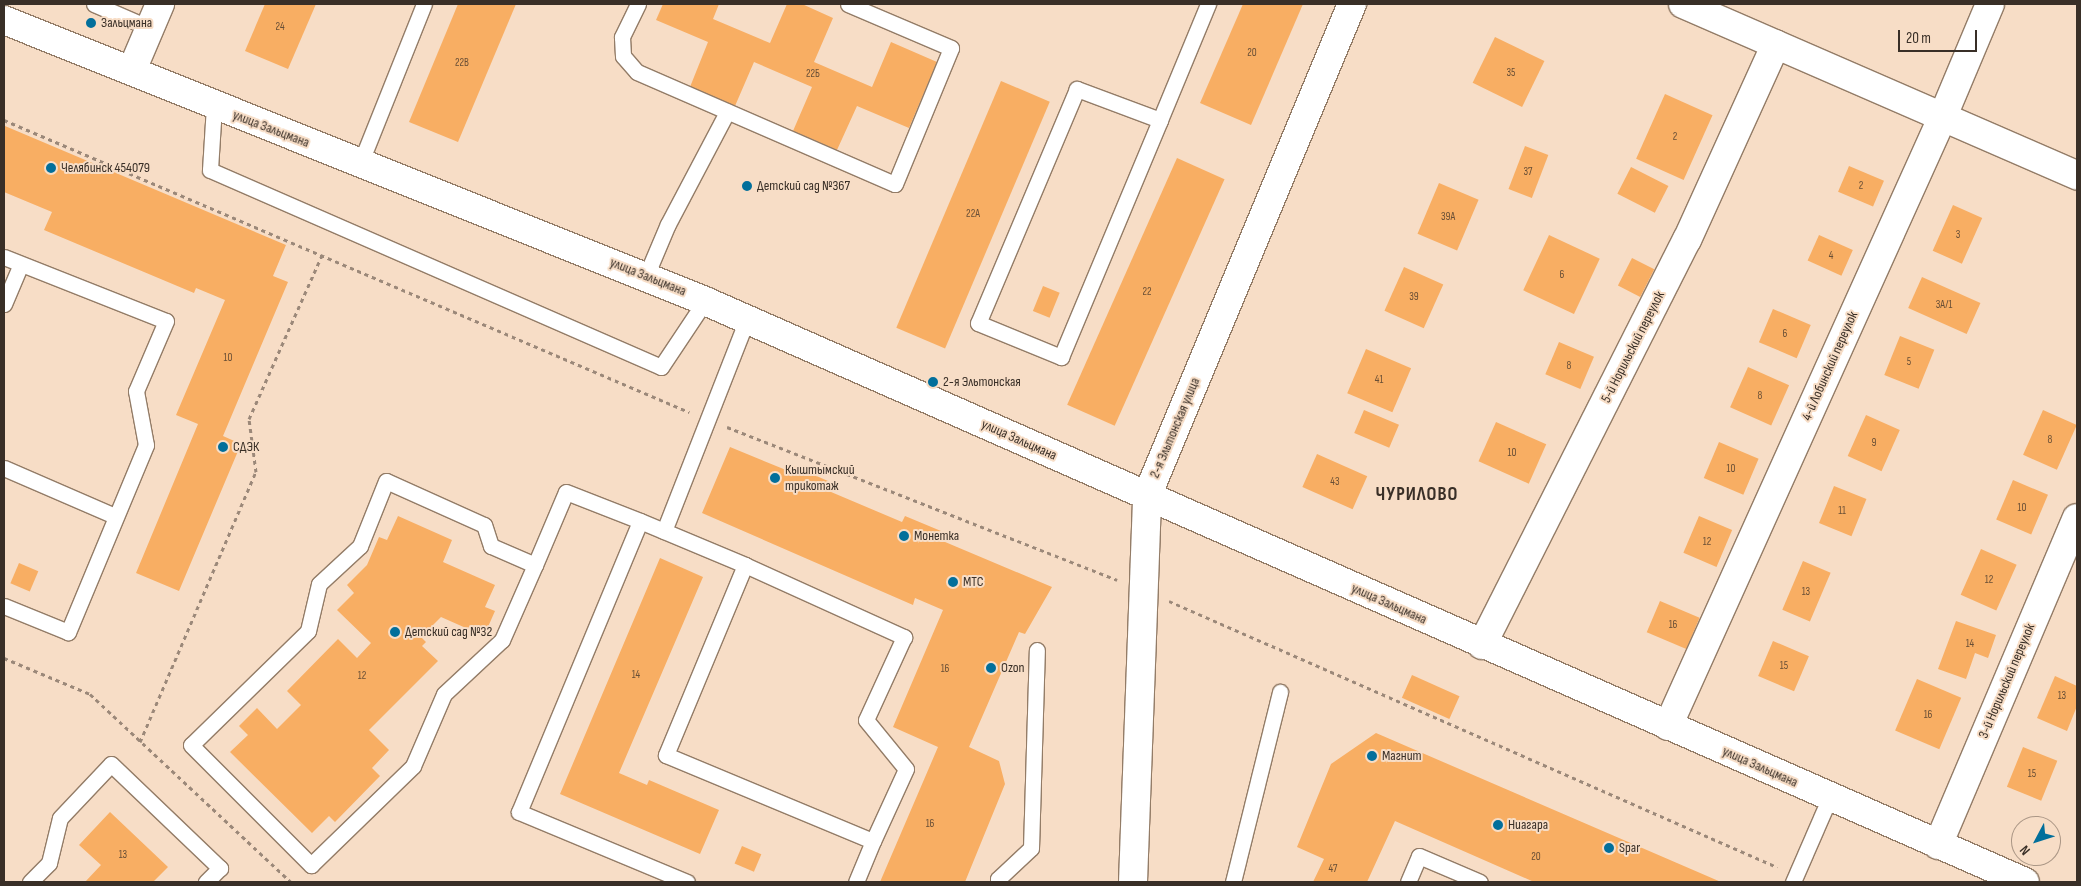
<!DOCTYPE html>
<meta charset="utf-8">
<style>
body{margin:0}
#map{position:relative;width:2081px;height:886px;overflow:hidden;background:#f7ddc6;font-family:"Sofia Sans Condensed",sans-serif}
div>[style]{position:absolute}
.building>*{inset:0;background:#f8ae63;transform-origin:0 0}
.path>*{height:3px;margin-top:-1.5px;transform-origin:0;background:repeating-linear-gradient(90deg,#9b8879 0 4px,transparent 0 8px)}
.roads{filter:drop-shadow(1px 0 #937c67) drop-shadow(-1px 0 #937c67) drop-shadow(0 1px #937c67) drop-shadow(0 -1px #937c67)}
.lane>*{height:15px;margin:-7.5px;padding:0 7.5px;transform-origin:7.5px;border-radius:7.5px;background:#fff}
.street>*{height:28px;margin:-14px;padding:0 14px;transform-origin:14px;border-radius:14px;background:#fff}
.secondary>*{height:28px;margin:-14px;padding:0 14px;transform-origin:14px;border-radius:14px;background:#fff}
.dots>*{width:14px;height:14px;translate:-50% -50%;box-sizing:border-box;border:2px solid #f7ddc6;border-radius:50%}
span{translate:-50% -50%;white-space:nowrap;text-align:center;line-height:1.15;-webkit-text-stroke:4px #f7ddc6;paint-order:stroke}
.number-label{font-size:11px;color:#694f36}
.number-label span{-webkit-text-stroke-width:0}
.poi-label{font-size:14px;color:#392f27}
.left{translate:0 -50%;text-align:left}
.street-label{font-size:14px;color:#392f27}
.district-label{font-size:19px;color:#392f27;font-weight:700;letter-spacing:1px}
.frame{position:absolute;inset:0;border:5px solid #392f27;pointer-events:none}
.north{position:absolute;left:2011px;top:816px;width:50px;height:50px;box-sizing:border-box;background:#f7ddc6;border:1px solid #ab9786;border-radius:50%;rotate:230deg;font-size:14px;font-weight:700;line-height:20px;text-align:center;color:#392f27}
.north::after{content:'';display:block;margin:auto;width:18px;height:22px;background:#026f9b;clip-path:polygon(50% 0,100% 100%,50% 72%,0 100%)}
.scale{position:absolute;left:1898px;top:30px;width:79px;height:22px;box-sizing:border-box;border:2px solid #392f27;border-top:0;padding-left:6px;font-size:15px;line-height:18px;white-space:nowrap;color:#392f27;-webkit-text-stroke:4px #f7ddc6;paint-order:stroke}
</style>
<div id="map">
<div class="building">
<div style="clip-path:polygon(265px 4px,316px 4px,288px 69px,245px 51px)"></div>
<div style="clip-path:polygon(458px 4px,516px 4px,458px 142px,409px 122px)"></div>
<div style="clip-path:polygon(663px 4px,719px 4px,713px 19px,770px 43px,787px 4px,802px 4px,833px 18px,814px 62px,872px 87px,891px 42px,937px 62px,909px 128px,857px 106px,837px 150px,793px 131px,812px 87px,754px 62px,735px 106px,690px 87px,708px 42px,656px 20px)"></div>
<div style="clip-path:polygon(1243px 4px,1303px 4px,1251px 125px,1200px 103px)"></div>
<div style="left:1495px;top:37px;width:55px;height:51px;rotate:26deg"></div>
<div style="left:1001px;top:81px;width:53px;height:268px;rotate:23deg"></div>
<div style="left:1665px;top:94px;width:52px;height:71px;rotate:24deg"></div>
<div style="clip-path:polygon(5px 126px,286px 245px,273px 276px,288px 282px,223px 436px,241px 444px,179px 591px,136px 573px,198px 424px,176px 415px,225px 300px,196px 288px,194px 293px,44px 230px,52px 212px,4px 192px)"></div>
<div style="left:1525px;top:146px;width:25px;height:46px;rotate:21deg"></div>
<div style="left:1177px;top:158px;width:52px;height:270px;rotate:24deg"></div>
<div style="left:1849px;top:166px;width:38px;height:28px;rotate:23deg"></div>
<div style="left:1631px;top:167px;width:42px;height:30px;rotate:27deg"></div>
<div style="left:1439px;top:183px;width:43px;height:55px;rotate:23deg"></div>
<div style="left:1953px;top:205px;width:32px;height:50px;rotate:24deg"></div>
<div style="left:1549px;top:235px;width:56px;height:61px;rotate:25deg"></div>
<div style="left:1819px;top:235px;width:37px;height:28px;rotate:24deg"></div>
<div style="left:1632px;top:258px;width:25px;height:31px;rotate:27deg"></div>
<div style="left:1404px;top:267px;width:43px;height:48px;rotate:24deg"></div>
<div style="left:1922px;top:277px;width:64px;height:34px;rotate:24deg"></div>
<div style="left:1043px;top:286px;width:18px;height:27px;rotate:22deg"></div>
<div style="left:1773px;top:309px;width:41px;height:36px;rotate:23deg"></div>
<div style="left:1900px;top:336px;width:37px;height:42px;rotate:22deg"></div>
<div style="left:1559px;top:342px;width:38px;height:35px;rotate:23deg"></div>
<div style="left:1366px;top:349px;width:49px;height:48px;rotate:23deg"></div>
<div style="left:1748px;top:367px;width:45px;height:44px;rotate:24deg"></div>
<div style="left:1364px;top:410px;width:38px;height:25px;rotate:23deg"></div>
<div style="left:2043px;top:410px;width:37px;height:49px;rotate:24deg"></div>
<div style="left:1866px;top:415px;width:37px;height:45px;rotate:24deg"></div>
<div style="left:1496px;top:422px;width:55px;height:43px;rotate:24deg"></div>
<div style="left:1719px;top:442px;width:43px;height:39px;rotate:23deg"></div>
<div style="clip-path:polygon(730px 447px,786px 470px,789px 464px,828px 481px,824px 489px,902px 522px,905px 516px,941px 531px,938px 539px,1052px 587px,1025px 634px,1019px 632px,969px 747px,999px 761px,1005px 784px,965px 882px,880px 882px,938px 747px,893px 727px,943px 610px,915px 598px,913px 605px,702px 513px)"></div>
<div style="left:1317px;top:454px;width:55px;height:36px;rotate:24deg"></div>
<div style="left:2013px;top:480px;width:38px;height:43px;rotate:23deg"></div>
<div style="left:1834px;top:486px;width:35px;height:40px;rotate:22deg"></div>
<div style="clip-path:polygon(398px 516px,452px 540px,443px 562px,495px 585px,485px 607px,495px 611px,484px 636px,441px 617px,421px 637px,426px 642px,422px 646px,438px 661px,369px 730px,389px 750px,372px 768px,380px 776px,335px 822px,329px 816px,312px 833px,230px 752px,248px 735px,239px 726px,257px 708px,277px 729px,301px 705px,287px 691px,338px 639px,357px 658px,371px 643px,337px 610px,354px 593px,347px 585px,367px 565px,379px 537px,387px 540px)"></div>
<div style="left:1699px;top:516px;width:36px;height:40px;rotate:23deg"></div>
<div style="left:1981px;top:549px;width:39px;height:50px;rotate:24deg"></div>
<div style="clip-path:polygon(660px 558px,703px 577px,619px 773px,647px 785px,649px 780px,719px 810px,700px 854px,560px 794px)"></div>
<div style="left:1803px;top:561px;width:30px;height:53px;rotate:23deg"></div>
<div style="left:19px;top:563px;width:21px;height:22px;rotate:23deg"></div>
<div style="left:1660px;top:601px;width:43px;height:34px;rotate:23deg"></div>
<div style="clip-path:polygon(1956px 621px,1996px 635px,1988px 658px,1975px 653px,1966px 679px,1938px 669px)"></div>
<div style="left:1773px;top:641px;width:39px;height:38px;rotate:23deg"></div>
<div style="left:1412px;top:675px;width:52px;height:25px;rotate:24deg"></div>
<div style="clip-path:polygon(2055px 676px,2077px 686px,2077px 706px,2067px 731px,2037px 718px)"></div>
<div style="left:1917px;top:679px;width:48px;height:56px;rotate:23deg"></div>
<div style="clip-path:polygon(1376px 733px,1721px 882px,1534px 882px,1395px 821px,1367px 882px,1313px 882px,1324px 859px,1297px 847px,1331px 764px)"></div>
<div style="left:2023px;top:747px;width:37px;height:43px;rotate:22deg"></div>
<div style="clip-path:polygon(110px 812px,168px 867px,153px 882px,85px 882px,101px 865px,79px 845px)"></div>
<div style="left:742px;top:846px;width:21px;height:19px;rotate:23deg"></div>
</div>
<div class="path">
<div style="left:4px;top:120px;width:745px;rotate:23.09deg"></div>
<div style="left:727px;top:427px;width:419px;rotate:21.4deg"></div>
<div style="left:1169px;top:601px;width:664px;rotate:23.63deg"></div>
<div style="left:4px;top:658px;width:93px;rotate:22.7deg"></div>
<div style="left:90px;top:694px;width:275px;rotate:43.1deg"></div>
<div style="left:140px;top:742px;width:294px;rotate:-66.8deg"></div>
<div style="left:256px;top:472px;width:53px;rotate:-97.5deg"></div>
<div style="left:249px;top:419px;width:180px;rotate:-66deg"></div>
</div>
<div class="roads">
<div class="lane">
<div style="left:94px;top:4px;width:61px;rotate:23.2deg"></div>
<div style="left:638px;top:4px;width:37px;rotate:116deg"></div>
<div style="left:622px;top:37px;width:19px;rotate:87deg"></div>
<div style="left:623px;top:56px;width:21px;rotate:49deg"></div>
<div style="left:637px;top:72px;width:281px;rotate:23.5deg"></div>
<div style="left:895px;top:184px;width:147px;rotate:-67.6deg"></div>
<div style="left:951px;top:48px;width:112px;rotate:-156.9deg"></div>
<div style="left:214px;top:106px;width:64px;rotate:93.6deg"></div>
<div style="left:210px;top:170px;width:492px;rotate:23.6deg"></div>
<div style="left:661px;top:367px;width:79px;rotate:-56.3deg"></div>
<div style="left:1160px;top:120px;width:89px;rotate:-159.5deg"></div>
<div style="left:1077px;top:89px;width:254px;rotate:112.9deg"></div>
<div style="left:978px;top:323px;width:90px;rotate:22.3deg"></div>
<div style="left:1061px;top:357px;width:257px;rotate:-67.3deg"></div>
<div style="left:1160px;top:120px;width:126px;rotate:-67.5deg"></div>
<div style="left:360px;top:164px;width:172px;rotate:-68.2deg"></div>
<div style="left:4px;top:257px;width:174px;rotate:21.6deg"></div>
<div style="left:166px;top:321px;width:76px;rotate:113.2deg"></div>
<div style="left:136px;top:391px;width:55px;rotate:79.5deg"></div>
<div style="left:146px;top:445px;width:203px;rotate:112.6deg"></div>
<div style="left:68px;top:632px;width:69px;rotate:-157.9deg"></div>
<div style="left:646px;top:276px;width:56px;rotate:-67.1deg"></div>
<div style="left:668px;top:224px;width:127px;rotate:-62.2deg"></div>
<div style="left:4px;top:304px;width:43px;rotate:-67deg"></div>
<div style="left:4px;top:468px;width:121px;rotate:23.4deg"></div>
<div style="left:664px;top:531px;width:228px;rotate:-68.6deg"></div>
<div style="left:535px;top:565px;width:48px;rotate:-156.6deg"></div>
<div style="left:491px;top:546px;width:22px;rotate:-108deg"></div>
<div style="left:484px;top:525px;width:107px;rotate:-155.8deg"></div>
<div style="left:386px;top:481px;width:70px;rotate:111.8deg"></div>
<div style="left:360px;top:546px;width:56px;rotate:137.2deg"></div>
<div style="left:319px;top:584px;width:48px;rotate:103.2deg"></div>
<div style="left:308px;top:631px;width:163px;rotate:135.7deg"></div>
<div style="left:191px;top:745px;width:170px;rotate:45deg"></div>
<div style="left:311px;top:865px;width:142px;rotate:-44.1deg"></div>
<div style="left:413px;top:766px;width:78px;rotate:-66.7deg"></div>
<div style="left:444px;top:694px;width:79px;rotate:-43deg"></div>
<div style="left:502px;top:640px;width:82px;rotate:-66.3deg"></div>
<div style="left:535px;top:565px;width:79px;rotate:-67deg"></div>
<div style="left:566px;top:492px;width:79px;rotate:21.4deg"></div>
<div style="left:745px;top:565px;width:175px;rotate:24.4deg"></div>
<div style="left:904px;top:637px;width:91px;rotate:114.6deg"></div>
<div style="left:866px;top:720px;width:63px;rotate:50.8deg"></div>
<div style="left:906px;top:769px;width:79px;rotate:114.6deg"></div>
<div style="left:30px;top:882px;width:27px;rotate:-45deg"></div>
<div style="left:49px;top:863px;width:46px;rotate:-76.3deg"></div>
<div style="left:60px;top:818px;width:74px;rotate:-46.6deg"></div>
<div style="left:111px;top:764px;width:151px;rotate:43.7deg"></div>
<div style="left:220px;top:868px;width:20px;rotate:135deg"></div>
<div style="left:687px;top:882px;width:182px;rotate:-157.4deg"></div>
<div style="left:519px;top:812px;width:315px;rotate:-67.4deg"></div>
<div style="left:640px;top:521px;width:114px;rotate:22.7deg"></div>
<div style="left:745px;top:565px;width:206px;rotate:112.6deg"></div>
<div style="left:666px;top:755px;width:224px;rotate:22.6deg"></div>
<div style="left:873px;top:841px;width:44px;rotate:112.5deg"></div>
<div style="left:998px;top:882px;width:3px;rotate:-90deg"></div>
<div style="left:998px;top:879px;width:45px;rotate:-43.2deg"></div>
<div style="left:1031px;top:848px;width:198px;rotate:-88.3deg"></div>
<div style="left:1233px;top:882px;width:196px;rotate:-76.1deg"></div>
<div style="left:1408px;top:882px;width:28px;rotate:-67deg"></div>
<div style="left:1419px;top:856px;width:66px;rotate:23.1deg"></div>
<div style="left:1793px;top:882px;width:93px;rotate:-66.5deg"></div>
</div>
<div class="street">
<div style="left:1683px;top:4px;width:430px;rotate:23.5deg"></div>
<div style="left:132px;top:70px;width:72px;rotate:-67deg"></div>
<div style="left:1482px;top:645px;width:454px;rotate:-63.2deg"></div>
<div style="left:1687px;top:240px;width:215px;rotate:-65.6deg"></div>
<div style="left:1668px;top:726px;width:669px;rotate:-65.73deg"></div>
<div style="left:1943px;top:116px;width:121px;rotate:-67.2deg"></div>
<div style="left:1938px;top:845px;width:355px;rotate:-67deg"></div>
<div style="left:1133px;top:882px;width:386px;rotate:-87.9deg"></div>
</div>
<div class="secondary">
<div style="left:4px;top:20px;width:755px;rotate:21.84deg"></div>
<div style="left:705px;top:301px;width:1442px;rotate:23.76deg"></div>
<div style="left:1147px;top:496px;width:533px;rotate:-67.38deg"></div>
</div>
</div>
<div class="dots">
<div style="left:91px;top:23px;background:#026f9b"></div>
<div style="left:51px;top:168px;background:#026f9b"></div>
<div style="left:747px;top:186px;background:#026f9b"></div>
<div style="left:933px;top:382px;background:#026f9b"></div>
<div style="left:223px;top:447px;background:#026f9b"></div>
<div style="left:775px;top:478px;background:#026f9b"></div>
<div style="left:904px;top:536px;background:#026f9b"></div>
<div style="left:953px;top:582px;background:#026f9b"></div>
<div style="left:395px;top:632px;background:#026f9b"></div>
<div style="left:991px;top:668px;background:#026f9b"></div>
<div style="left:1372px;top:756px;background:#026f9b"></div>
<div style="left:1498px;top:825px;background:#026f9b"></div>
<div style="left:1609px;top:848px;background:#026f9b"></div>
</div>
<div class="number-label">
<span style="left:280px;top:27px">24</span>
<span style="left:1252px;top:53px">20</span>
<span style="left:462px;top:63px">22В</span>
<span style="left:1511px;top:73px">35</span>
<span style="left:813px;top:74px">22Б</span>
<span style="left:1675px;top:137px">2</span>
<span style="left:1528px;top:172px">37</span>
<span style="left:1861px;top:186px">2</span>
<span style="left:973px;top:214px">22А</span>
<span style="left:1448px;top:217px">39А</span>
<span style="left:1958px;top:235px">3</span>
<span style="left:1831px;top:256px">4</span>
<span style="left:1562px;top:275px">6</span>
<span style="left:1147px;top:292px">22</span>
<span style="left:1414px;top:297px">39</span>
<span style="left:1944px;top:305px">3А/1</span>
<span style="left:1785px;top:334px">6</span>
<span style="left:228px;top:358px">10</span>
<span style="left:1909px;top:362px">5</span>
<span style="left:1569px;top:366px">8</span>
<span style="left:1379px;top:380px">41</span>
<span style="left:1760px;top:396px">8</span>
<span style="left:2050px;top:440px">8</span>
<span style="left:1874px;top:443px">9</span>
<span style="left:1512px;top:453px">10</span>
<span style="left:1731px;top:469px">10</span>
<span style="left:1335px;top:482px">43</span>
<span style="left:2022px;top:508px">10</span>
<span style="left:1842px;top:511px">11</span>
<span style="left:1707px;top:542px">12</span>
<span style="left:1989px;top:580px">12</span>
<span style="left:1806px;top:592px">13</span>
<span style="left:1673px;top:625px">16</span>
<span style="left:1970px;top:644px">14</span>
<span style="left:1784px;top:666px">15</span>
<span style="left:945px;top:669px">16</span>
<span style="left:636px;top:675px">14</span>
<span style="left:362px;top:676px">12</span>
<span style="left:2062px;top:696px">13</span>
<span style="left:1928px;top:715px">16</span>
<span style="left:2032px;top:774px">15</span>
<span style="left:930px;top:824px">16</span>
<span style="left:123px;top:855px">13</span>
<span style="left:1536px;top:857px">20</span>
<span style="left:1333px;top:869px">47</span>
</div>
<div class="poi-label">
<span class="left" style="left:101px;top:23px">Зальцмана</span>
<span class="left" style="left:61px;top:168px">Челябинск 454079</span>
<span class="left" style="left:757px;top:186px">Детский сад №367</span>
<span class="left" style="left:943px;top:382px">2-я Эльтонская</span>
<span class="left" style="left:233px;top:447px">СДЭК</span>
<span class="left" style="left:785px;top:478px">Кыштымский<br>трикотаж</span>
<span class="left" style="left:914px;top:536px">Монетка</span>
<span class="left" style="left:963px;top:582px">МТС</span>
<span class="left" style="left:405px;top:632px">Детский сад №32</span>
<span class="left" style="left:1001px;top:668px">Ozon</span>
<span class="left" style="left:1382px;top:756px">Магнит</span>
<span class="left" style="left:1508px;top:825px">Ниагара</span>
<span class="left" style="left:1619px;top:848px">Spar</span>
</div>
<div class="street-label">
<span style="left:271px;top:129px;rotate:21deg">улица Зальцмана</span>
<span style="left:648px;top:277px;rotate:22deg">улица Зальцмана</span>
<span style="left:1633px;top:347px;rotate:-63deg">5-й Норильский переулок</span>
<span style="left:1830px;top:366px;rotate:-66deg">4-й Лобинский переулок</span>
<span style="left:1175px;top:428px;rotate:-67deg">2-я Эльтонская улица</span>
<span style="left:1019px;top:440px;rotate:24deg">улица Зальцмана</span>
<span style="left:1389px;top:604px;rotate:24deg">улица Зальцмана</span>
<span style="left:2007px;top:681px;rotate:-67deg">3-й Норильский переулок</span>
<span style="left:1760px;top:767px;rotate:24deg">улица Зальцмана</span>
</div>
<div class="district-label">
<span style="left:1417px;top:495px">ЧУРИЛОВО</span>
</div>
<div class="frame"></div>
<div class="north">N</div>
<div class="scale">20 m</div>
</div>
